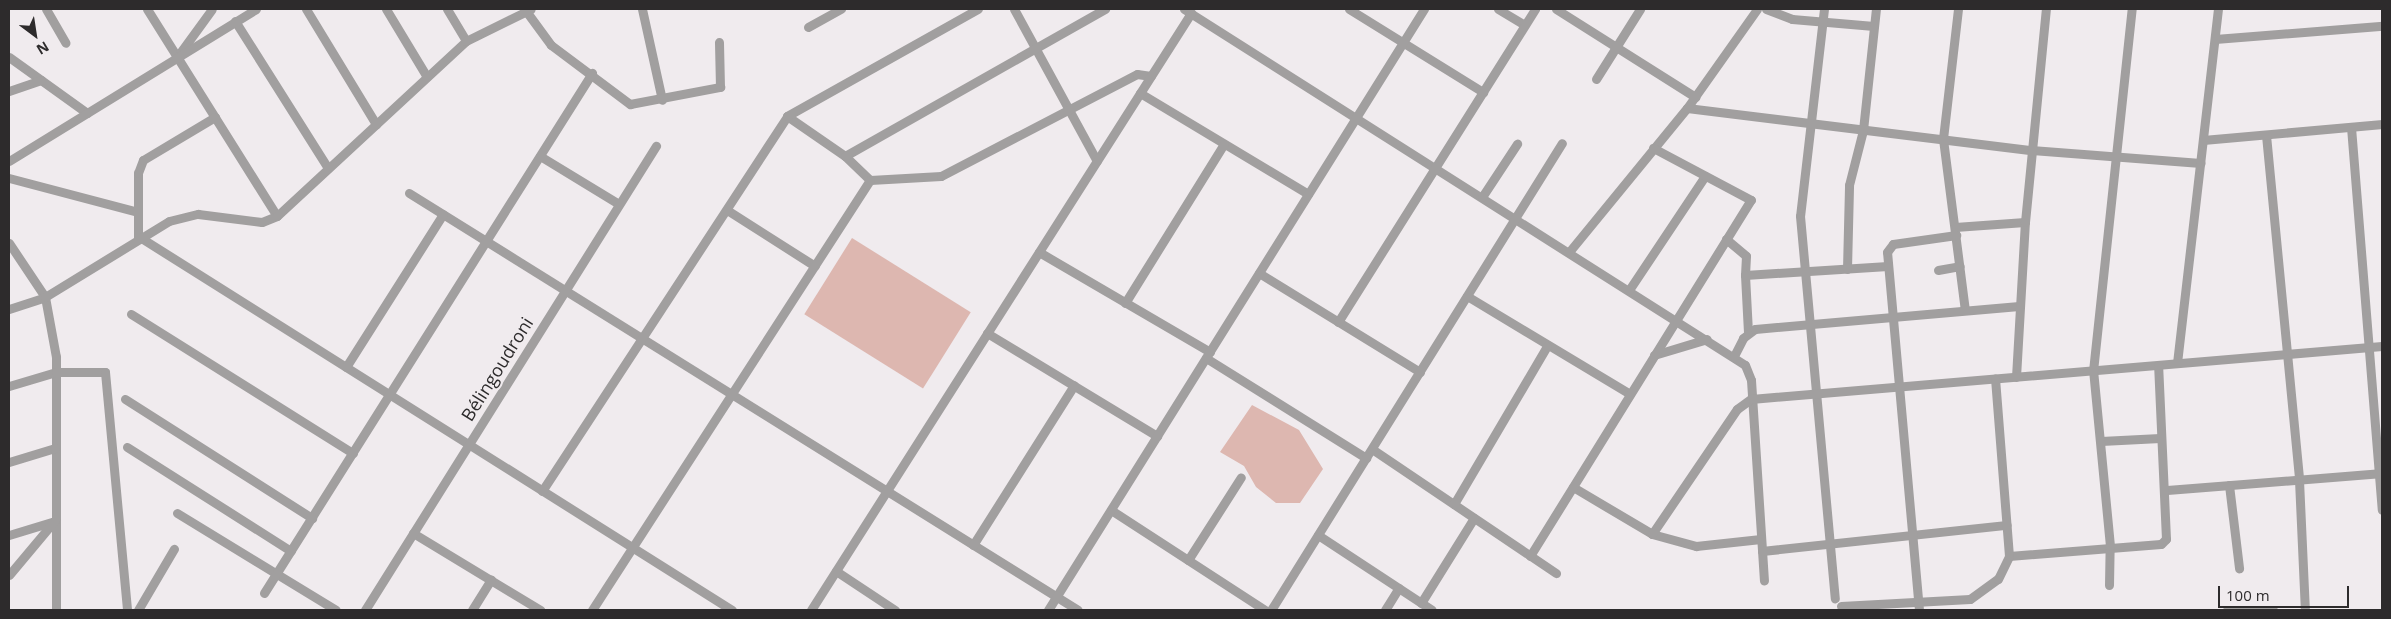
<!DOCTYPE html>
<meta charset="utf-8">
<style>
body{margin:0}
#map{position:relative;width:2391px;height:619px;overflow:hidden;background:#f0ebee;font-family:"Open Sans",sans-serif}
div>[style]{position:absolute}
.green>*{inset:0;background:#ddb7b0;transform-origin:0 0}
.minor>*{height:9px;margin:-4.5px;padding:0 4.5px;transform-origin:4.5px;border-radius:4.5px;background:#a19f9f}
span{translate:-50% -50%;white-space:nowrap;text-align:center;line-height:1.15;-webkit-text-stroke:4px #f0ebee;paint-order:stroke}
.street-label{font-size:18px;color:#2d2b2c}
.frame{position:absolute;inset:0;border:10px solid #2d2b2c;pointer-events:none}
.north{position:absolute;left:10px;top:10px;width:50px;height:50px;-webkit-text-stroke:4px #f0ebee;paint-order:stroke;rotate:149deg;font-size:14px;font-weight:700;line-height:20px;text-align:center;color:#2d2b2c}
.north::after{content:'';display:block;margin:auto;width:18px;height:22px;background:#2d2b2c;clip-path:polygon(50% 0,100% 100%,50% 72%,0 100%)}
.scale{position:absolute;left:2218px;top:586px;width:131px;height:22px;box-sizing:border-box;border:2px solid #2d2b2c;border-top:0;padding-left:6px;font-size:15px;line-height:18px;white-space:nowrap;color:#2d2b2c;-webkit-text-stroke:4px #f0ebee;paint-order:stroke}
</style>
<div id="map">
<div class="green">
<div style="left:852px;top:238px;width:140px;height:90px;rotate:32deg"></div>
<div style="clip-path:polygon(1252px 405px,1299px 430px,1323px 469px,1300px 503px,1276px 503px,1256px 487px,1244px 466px,1220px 452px)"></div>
</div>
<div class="minor">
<div style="left:46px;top:9px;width:39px;rotate:60deg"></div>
<div style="left:147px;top:9px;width:244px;rotate:57.9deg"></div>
<div style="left:306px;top:9px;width:135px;rotate:58.7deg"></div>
<div style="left:386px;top:9px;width:79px;rotate:58.9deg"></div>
<div style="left:447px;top:9px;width:37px;rotate:59deg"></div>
<div style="left:642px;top:9px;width:93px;rotate:77.6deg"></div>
<div style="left:1014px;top:9px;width:173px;rotate:61.4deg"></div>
<div style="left:1184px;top:9px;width:664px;rotate:32.4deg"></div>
<div style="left:1745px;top:365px;width:16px;rotate:68deg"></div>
<div style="left:1751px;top:380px;width:201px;rotate:86.3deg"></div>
<div style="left:1349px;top:9px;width:158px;rotate:31.8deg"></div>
<div style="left:1498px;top:9px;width:31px;rotate:31deg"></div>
<div style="left:1556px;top:9px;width:165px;rotate:32.3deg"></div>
<div style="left:1766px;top:9px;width:28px;rotate:21deg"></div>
<div style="left:1792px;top:19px;width:82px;rotate:4.9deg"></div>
<div style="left:1824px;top:9px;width:208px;rotate:96.6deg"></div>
<div style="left:1800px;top:216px;width:384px;rotate:84.8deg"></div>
<div style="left:1958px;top:9px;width:131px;rotate:96.6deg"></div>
<div style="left:1943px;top:139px;width:172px;rotate:82.7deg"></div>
<div style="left:526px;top:11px;width:42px;rotate:53.7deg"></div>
<div style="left:551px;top:45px;width:99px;rotate:36.8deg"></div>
<div style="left:630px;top:104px;width:92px;rotate:-10.7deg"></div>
<div style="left:720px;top:87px;width:45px;rotate:-91.3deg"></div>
<div style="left:235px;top:21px;width:174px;rotate:57.7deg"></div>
<div style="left:808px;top:27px;width:38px;rotate:-29deg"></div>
<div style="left:2215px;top:39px;width:168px;rotate:-4.5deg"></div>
<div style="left:180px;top:53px;width:54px;rotate:-54deg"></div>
<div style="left:9px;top:57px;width:96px;rotate:35.7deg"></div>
<div style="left:1596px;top:79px;width:83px;rotate:-57.8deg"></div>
<div style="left:9px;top:91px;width:34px;rotate:-19deg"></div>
<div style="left:1140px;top:93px;width:196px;rotate:31deg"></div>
<div style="left:1687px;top:108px;width:347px;rotate:7deg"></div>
<div style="left:2031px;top:150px;width:170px;rotate:4.4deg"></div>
<div style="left:787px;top:116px;width:70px;rotate:34.6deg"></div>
<div style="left:845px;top:156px;width:35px;rotate:44deg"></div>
<div style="left:870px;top:180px;width:71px;rotate:-3.2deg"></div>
<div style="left:941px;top:176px;width:221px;rotate:-27.5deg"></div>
<div style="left:1137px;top:74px;width:14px;rotate:8deg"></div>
<div style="left:2351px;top:127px;width:384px;rotate:85.4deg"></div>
<div style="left:2266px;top:135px;width:347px;rotate:84.5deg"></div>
<div style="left:2299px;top:480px;width:130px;rotate:87.4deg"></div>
<div style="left:2203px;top:140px;width:180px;rotate:-5.1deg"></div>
<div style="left:540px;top:156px;width:92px;rotate:31.3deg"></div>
<div style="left:845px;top:156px;width:299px;rotate:-29.5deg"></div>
<div style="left:9px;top:161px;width:290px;rotate:-31.6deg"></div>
<div style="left:9px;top:178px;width:133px;rotate:14.8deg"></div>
<div style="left:409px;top:193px;width:788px;rotate:31.94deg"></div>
<div style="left:1482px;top:197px;width:64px;rotate:-56.6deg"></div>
<div style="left:727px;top:210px;width:104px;rotate:32.5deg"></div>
<div style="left:1955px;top:227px;width:70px;rotate:-4.1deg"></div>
<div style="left:138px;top:236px;width:702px;rotate:32.2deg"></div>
<div style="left:138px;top:236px;width:63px;rotate:-90deg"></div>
<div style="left:138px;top:173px;width:14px;rotate:-69deg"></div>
<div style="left:143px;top:160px;width:84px;rotate:-30.8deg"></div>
<div style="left:1726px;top:239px;width:26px;rotate:40deg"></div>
<div style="left:1746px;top:256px;width:19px;rotate:93deg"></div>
<div style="left:1745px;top:275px;width:143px;rotate:-3.6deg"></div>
<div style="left:9px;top:243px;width:65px;rotate:56.3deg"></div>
<div style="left:45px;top:297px;width:61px;rotate:79.6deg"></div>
<div style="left:56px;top:357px;width:253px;rotate:90deg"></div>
<div style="left:1039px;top:252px;width:198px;rotate:30.3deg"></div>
<div style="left:1569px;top:252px;width:186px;rotate:-50.7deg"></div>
<div style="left:1687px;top:108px;width:121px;rotate:-54.7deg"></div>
<div style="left:1847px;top:269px;width:84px;rotate:-88.6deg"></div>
<div style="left:1849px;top:185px;width:57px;rotate:-75.7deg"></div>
<div style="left:1863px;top:130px;width:122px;rotate:-83.9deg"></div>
<div style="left:1938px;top:270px;width:22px;rotate:-10deg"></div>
<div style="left:1259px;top:273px;width:189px;rotate:31.6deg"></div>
<div style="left:1745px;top:275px;width:57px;rotate:87deg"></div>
<div style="left:1629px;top:290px;width:137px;rotate:-56.3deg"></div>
<div style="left:1467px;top:296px;width:190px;rotate:31deg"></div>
<div style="left:1125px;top:303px;width:187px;rotate:-58.1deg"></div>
<div style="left:9px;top:309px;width:38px;rotate:-18deg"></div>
<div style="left:45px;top:297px;width:145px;rotate:-31.5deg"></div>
<div style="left:169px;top:221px;width:30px;rotate:-14deg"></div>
<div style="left:198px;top:214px;width:64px;rotate:7.1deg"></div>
<div style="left:262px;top:222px;width:16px;rotate:-22deg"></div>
<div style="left:277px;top:216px;width:258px;rotate:-42.8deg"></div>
<div style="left:466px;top:41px;width:72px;rotate:-26.2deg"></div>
<div style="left:131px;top:314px;width:262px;rotate:32.1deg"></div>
<div style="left:1338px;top:322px;width:370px;rotate:-57.8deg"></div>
<div style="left:987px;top:333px;width:199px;rotate:31.2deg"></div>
<div style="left:1654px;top:355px;width:55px;rotate:-16.8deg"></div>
<div style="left:1734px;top:356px;width:20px;rotate:-63deg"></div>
<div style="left:1743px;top:338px;width:15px;rotate:-37deg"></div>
<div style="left:1755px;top:329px;width:265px;rotate:-5deg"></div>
<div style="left:1206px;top:358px;width:189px;rotate:32deg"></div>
<div style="left:2177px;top:363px;width:356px;rotate:-83.4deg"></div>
<div style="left:346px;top:367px;width:181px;rotate:-57.6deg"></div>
<div style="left:2016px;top:377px;width:155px;rotate:-86.7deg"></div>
<div style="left:2025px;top:222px;width:214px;rotate:-84.4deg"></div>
<div style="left:9px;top:386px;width:49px;rotate:-16.6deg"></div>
<div style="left:56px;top:372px;width:49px"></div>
<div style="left:105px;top:372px;width:239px;rotate:84.7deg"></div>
<div style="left:125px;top:399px;width:222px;rotate:32.5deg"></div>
<div style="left:2101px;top:441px;width:59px;rotate:-2.9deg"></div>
<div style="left:127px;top:447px;width:194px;rotate:32.4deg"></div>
<div style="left:1372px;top:449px;width:222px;rotate:34deg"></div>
<div style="left:9px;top:462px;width:48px;rotate:-16.9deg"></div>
<div style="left:2229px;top:485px;width:84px;rotate:83.1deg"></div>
<div style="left:1573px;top:487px;width:92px;rotate:30.7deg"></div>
<div style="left:1652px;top:534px;width:46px;rotate:15.3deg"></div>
<div style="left:1696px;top:546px;width:65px;rotate:-6.1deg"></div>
<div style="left:2167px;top:490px;width:216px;rotate:-4.5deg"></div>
<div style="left:542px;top:491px;width:448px;rotate:-56.8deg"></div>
<div style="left:787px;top:116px;width:219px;rotate:-29.3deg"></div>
<div style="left:1454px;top:504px;width:183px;rotate:-59.5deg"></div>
<div style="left:1111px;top:510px;width:184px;rotate:33deg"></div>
<div style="left:177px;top:513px;width:186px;rotate:31.4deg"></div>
<div style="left:413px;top:533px;width:149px;rotate:31.2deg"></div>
<div style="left:1652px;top:534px;width:151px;rotate:-55.8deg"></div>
<div style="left:1737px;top:409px;width:17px;rotate:-36deg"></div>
<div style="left:1751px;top:399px;width:633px;rotate:-4.8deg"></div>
<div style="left:9px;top:535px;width:48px;rotate:-16.9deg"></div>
<div style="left:1318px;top:535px;width:136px;rotate:33.3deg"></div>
<div style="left:973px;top:545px;width:189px;rotate:-57.7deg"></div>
<div style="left:1762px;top:551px;width:246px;rotate:-6.1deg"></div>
<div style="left:1530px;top:556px;width:419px;rotate:-58.2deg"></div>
<div style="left:1751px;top:200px;width:111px;rotate:-152deg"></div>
<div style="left:2009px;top:556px;width:152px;rotate:-4.5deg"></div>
<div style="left:2161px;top:544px;width:7px;rotate:-45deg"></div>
<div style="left:2166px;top:539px;width:174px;rotate:-92.6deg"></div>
<div style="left:1188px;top:560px;width:98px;rotate:-57.4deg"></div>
<div style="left:836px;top:571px;width:71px;rotate:33.5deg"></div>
<div style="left:9px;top:575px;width:72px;rotate:-50.1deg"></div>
<div style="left:2109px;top:585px;width:39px;rotate:-89deg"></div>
<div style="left:2110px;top:546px;width:176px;rotate:-95.5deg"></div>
<div style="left:2093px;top:371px;width:364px;rotate:-83.9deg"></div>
<div style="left:264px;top:593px;width:615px;rotate:-57.76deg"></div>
<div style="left:1421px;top:603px;width:100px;rotate:-58.1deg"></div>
<div style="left:1841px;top:606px;width:129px;rotate:-3.1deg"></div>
<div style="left:1970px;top:599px;width:34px;rotate:-36deg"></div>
<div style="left:1998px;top:579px;width:25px;rotate:-64deg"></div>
<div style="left:2009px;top:556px;width:178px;rotate:-94.5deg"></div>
<div style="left:138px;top:610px;width:71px;rotate:-59.5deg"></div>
<div style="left:365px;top:610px;width:548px;rotate:-57.91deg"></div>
<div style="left:472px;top:610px;width:36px;rotate:-58deg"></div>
<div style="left:592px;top:610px;width:512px;rotate:-57.12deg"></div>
<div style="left:811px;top:610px;width:708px;rotate:-57.52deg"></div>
<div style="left:1048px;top:610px;width:709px;rotate:-57.97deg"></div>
<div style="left:1271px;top:610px;width:550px;rotate:-58.07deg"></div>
<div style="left:1385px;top:610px;width:26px;rotate:-58deg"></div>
<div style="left:1919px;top:610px;width:359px;rotate:-95.1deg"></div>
<div style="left:1887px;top:252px;width:10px;rotate:-53deg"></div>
<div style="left:1893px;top:244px;width:64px;rotate:-8.1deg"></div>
<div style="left:2227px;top:610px;width:46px"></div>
</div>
<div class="street-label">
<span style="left:497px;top:369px;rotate:-58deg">Bélingoudroni</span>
</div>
<div class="frame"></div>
<div class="north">N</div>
<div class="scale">100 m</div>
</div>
